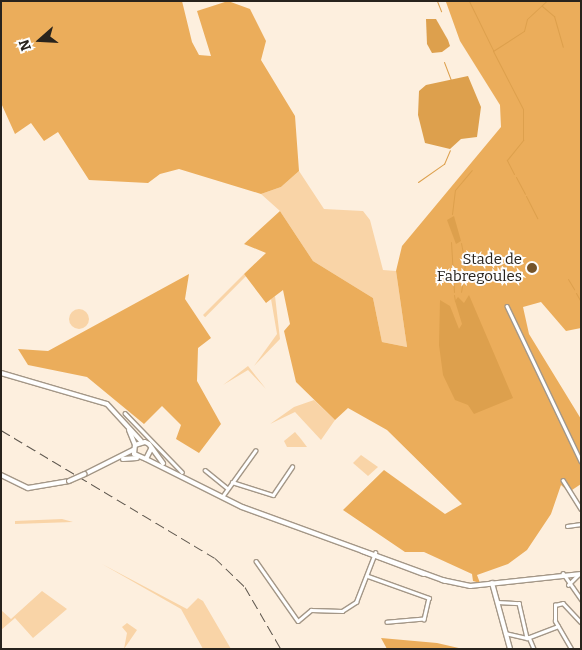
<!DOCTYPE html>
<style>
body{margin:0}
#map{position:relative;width:582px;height:650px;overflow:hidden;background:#fdefde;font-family:Bitter,serif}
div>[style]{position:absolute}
.green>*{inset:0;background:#f9d4a7;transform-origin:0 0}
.round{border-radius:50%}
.forest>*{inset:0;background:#ebad5b}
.water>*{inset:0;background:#dda04d}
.stream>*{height:1px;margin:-0.5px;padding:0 0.5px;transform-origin:0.5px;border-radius:0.5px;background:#dda04d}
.roads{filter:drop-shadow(1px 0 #a49787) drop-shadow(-1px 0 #a49787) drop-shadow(0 1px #a49787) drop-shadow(0 -1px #a49787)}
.street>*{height:2.5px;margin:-1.25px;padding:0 1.25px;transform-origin:1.25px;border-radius:1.25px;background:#fff}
.secondary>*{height:4px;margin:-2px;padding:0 2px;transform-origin:2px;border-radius:2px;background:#fff}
.rail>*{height:1px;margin-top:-0.5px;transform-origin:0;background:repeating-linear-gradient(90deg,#5c554c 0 10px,transparent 0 15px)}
.bridges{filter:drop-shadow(1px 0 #a49787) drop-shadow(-1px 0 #a49787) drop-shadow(0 1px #a49787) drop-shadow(0 -1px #a49787)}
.secondary-bridge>*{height:4px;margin:-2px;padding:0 2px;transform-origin:2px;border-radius:2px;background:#fff}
.dots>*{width:14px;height:14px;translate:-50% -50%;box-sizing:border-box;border:2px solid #fefefe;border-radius:50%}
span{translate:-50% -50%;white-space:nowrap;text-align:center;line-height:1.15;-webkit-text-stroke:4px #fefefe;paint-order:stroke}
.poi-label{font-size:15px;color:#28231d}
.right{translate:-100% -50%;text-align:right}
.frame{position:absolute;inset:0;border:2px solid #28231d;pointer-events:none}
.north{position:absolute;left:15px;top:15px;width:50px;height:50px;-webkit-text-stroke:4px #fefefe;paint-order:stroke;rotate:251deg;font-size:14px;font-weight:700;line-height:20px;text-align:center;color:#28231d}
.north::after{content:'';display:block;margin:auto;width:18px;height:22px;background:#28231d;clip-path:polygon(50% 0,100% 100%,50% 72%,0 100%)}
</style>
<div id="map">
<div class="green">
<div style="clip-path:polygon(299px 171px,324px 209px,363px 211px,370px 220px,383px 270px,396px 271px,407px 347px,382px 342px,373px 298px,313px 261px,280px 211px,261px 194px,281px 187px)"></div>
<div style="left:244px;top:274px;width:3px;height:58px;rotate:45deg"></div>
<div style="clip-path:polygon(275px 296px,280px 339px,254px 366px,277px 334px,271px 299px)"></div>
<div class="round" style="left:69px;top:309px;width:20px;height:20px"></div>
<div style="clip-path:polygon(248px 366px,266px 389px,248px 370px,223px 385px)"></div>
<div style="clip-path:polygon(314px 400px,335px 420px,321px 440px,295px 412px,270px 424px,294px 407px)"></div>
<div style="clip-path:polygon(295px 432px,301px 439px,307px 447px,287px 447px,284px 441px)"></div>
<div style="clip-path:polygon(361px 455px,378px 467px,368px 476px,353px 463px)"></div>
<div style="clip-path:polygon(62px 519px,73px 522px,15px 524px,15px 521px)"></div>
<div style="clip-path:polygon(102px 564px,187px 609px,198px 598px,203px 601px,231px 649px,203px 649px,181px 609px)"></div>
<div style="clip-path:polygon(42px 591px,67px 609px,33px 638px,15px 618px,1px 630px,1px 610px,11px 619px)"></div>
<div style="clip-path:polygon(127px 623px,137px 630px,124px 649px,127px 633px,122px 627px)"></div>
</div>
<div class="forest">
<div style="clip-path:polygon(1px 1px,182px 1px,192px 42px,199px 55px,211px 56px,197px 11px,228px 1px,250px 9px,266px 41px,261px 60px,295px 116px,299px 171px,281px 187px,261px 194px,179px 169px,160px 174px,148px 183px,89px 180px,58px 132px,44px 141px,31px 123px,15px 134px,1px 103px)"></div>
<div style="clip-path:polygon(581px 1px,581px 328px,566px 331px,541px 302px,523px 307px,529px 334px,581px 419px,581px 484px,569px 492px,561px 485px,551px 514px,527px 550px,508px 564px,477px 575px,480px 583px,473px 581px,472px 574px,424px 552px,405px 552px,343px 510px,384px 470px,445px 514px,462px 504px,387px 430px,348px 408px,335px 420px,296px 382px,284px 331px,290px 324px,283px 290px,266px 303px,244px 274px,266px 253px,244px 244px,280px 211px,313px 261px,373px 298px,382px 342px,407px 347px,396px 271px,402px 246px,501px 127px,500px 105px,460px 41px,446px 2px)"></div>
<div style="clip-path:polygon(189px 274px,185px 299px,211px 338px,198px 348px,197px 381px,221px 424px,199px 453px,176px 439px,181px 425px,162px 406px,144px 424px,87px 377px,28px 365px,18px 349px,48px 351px)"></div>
<div style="clip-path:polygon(381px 638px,437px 643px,463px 649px,387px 649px)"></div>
</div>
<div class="water">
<div style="clip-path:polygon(426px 19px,436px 19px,448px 40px,450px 46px,442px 52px,432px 53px,427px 44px)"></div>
<div style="clip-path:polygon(468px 76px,481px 107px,477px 137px,461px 139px,450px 149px,425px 143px,418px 115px,419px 91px,426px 85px)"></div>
<div style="clip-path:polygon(454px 216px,461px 241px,456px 244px,447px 220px)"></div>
<div style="clip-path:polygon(469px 295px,513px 398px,474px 414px,468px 405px,455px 400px,443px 375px,439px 345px,440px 300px,450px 306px,459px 329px,462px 324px,455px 301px,458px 297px,464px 303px)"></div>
</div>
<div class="stream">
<div style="left:437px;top:1px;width:11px;rotate:68deg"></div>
<div style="left:469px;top:1px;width:55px;rotate:63.9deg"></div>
<div style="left:542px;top:6px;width:16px;rotate:40deg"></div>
<div style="left:554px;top:16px;width:32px;rotate:74deg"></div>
<div style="left:444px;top:62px;width:19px;rotate:69deg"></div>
<div style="left:514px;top:174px;width:16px;rotate:-117deg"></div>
<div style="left:507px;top:160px;width:26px;rotate:-51deg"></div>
<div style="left:523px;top:140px;width:31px;rotate:-90deg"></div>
<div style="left:523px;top:109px;width:65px;rotate:-117.3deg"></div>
<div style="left:493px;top:51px;width:37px;rotate:-33deg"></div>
<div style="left:524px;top:31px;width:12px;rotate:-76deg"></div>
<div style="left:527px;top:19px;width:26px;rotate:-43deg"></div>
<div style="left:516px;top:177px;width:19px;rotate:62deg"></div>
<div style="left:418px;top:182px;width:32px;rotate:-35deg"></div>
<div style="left:444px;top:164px;width:15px;rotate:-67deg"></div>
<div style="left:526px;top:196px;width:25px;rotate:63deg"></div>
<div style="left:452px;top:214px;width:24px;rotate:-83deg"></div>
<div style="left:455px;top:190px;width:26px;rotate:-50deg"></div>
<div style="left:451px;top:242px;width:50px;rotate:86.6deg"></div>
<div style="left:461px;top:243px;width:21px;rotate:79deg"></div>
<div style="left:465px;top:264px;width:28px;rotate:98deg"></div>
<div style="left:568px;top:279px;width:12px;rotate:59deg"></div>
<div style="left:576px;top:293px;width:10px;rotate:61deg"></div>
<div style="left:454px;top:295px;width:6px;rotate:81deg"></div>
</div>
<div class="roads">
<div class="street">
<div style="left:507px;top:306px;width:172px;rotate:64.5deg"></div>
<div style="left:125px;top:413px;width:82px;rotate:46deg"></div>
<div style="left:205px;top:470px;width:28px;rotate:39deg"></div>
<div style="left:563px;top:480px;width:34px;rotate:58deg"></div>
<div style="left:232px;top:482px;width:43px;rotate:17.6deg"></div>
<div style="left:273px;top:495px;width:34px;rotate:-56deg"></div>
<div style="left:222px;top:497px;width:57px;rotate:-54.3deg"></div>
<div style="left:567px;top:526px;width:14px;rotate:-8deg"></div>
<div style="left:256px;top:561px;width:73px;rotate:55deg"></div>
<div style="left:298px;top:621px;width:17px;rotate:-40deg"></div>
<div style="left:311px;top:610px;width:31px;rotate:2deg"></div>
<div style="left:342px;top:611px;width:17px;rotate:-33deg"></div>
<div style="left:356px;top:602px;width:53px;rotate:-68.8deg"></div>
<div style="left:563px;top:573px;width:32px;rotate:55deg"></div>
<div style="left:368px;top:576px;width:65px;rotate:19.8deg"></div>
<div style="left:429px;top:598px;width:22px;rotate:103deg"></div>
<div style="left:424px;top:619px;width:37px;rotate:175deg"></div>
<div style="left:568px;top:585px;width:14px;rotate:-45deg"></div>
<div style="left:497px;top:602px;width:22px;rotate:3deg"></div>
<div style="left:519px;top:603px;width:36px;rotate:77deg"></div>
<div style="left:505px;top:633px;width:23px;rotate:13deg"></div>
<div style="left:527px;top:638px;width:33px;rotate:-21deg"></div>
<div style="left:529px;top:637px;width:13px;rotate:67deg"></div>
<div style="left:571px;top:649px;width:32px;rotate:-120deg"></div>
<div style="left:555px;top:621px;width:16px;rotate:-90deg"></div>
<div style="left:555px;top:605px;width:8px;rotate:-14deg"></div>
<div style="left:563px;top:603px;width:26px;rotate:47deg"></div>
</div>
<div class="secondary">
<div style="left:1px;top:373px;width:110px;rotate:16.3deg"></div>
<div style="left:107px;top:404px;width:50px;rotate:47.4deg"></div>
<div style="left:129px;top:430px;width:16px;rotate:68deg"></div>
<div style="left:151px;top:449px;width:11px;rotate:117deg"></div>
<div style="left:146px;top:459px;width:13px;rotate:-157deg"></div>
<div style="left:134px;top:454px;width:9px;rotate:-84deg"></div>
<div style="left:135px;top:445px;width:10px;rotate:-17deg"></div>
<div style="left:145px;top:442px;width:4px;rotate:27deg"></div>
<div style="left:149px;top:444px;width:24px;rotate:54deg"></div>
<div style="left:123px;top:459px;width:14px;rotate:-4deg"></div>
<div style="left:146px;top:459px;width:107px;rotate:26.6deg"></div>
<div style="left:242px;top:507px;width:216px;rotate:20deg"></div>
<div style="left:85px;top:474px;width:54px;rotate:-26.6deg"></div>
<div style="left:1px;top:475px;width:30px;rotate:26deg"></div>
<div style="left:28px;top:488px;width:42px;rotate:-9.7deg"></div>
<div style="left:362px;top:551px;width:66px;rotate:20.4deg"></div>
<div style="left:442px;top:580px;width:29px;rotate:12deg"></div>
<div style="left:470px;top:586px;width:112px;rotate:-6.2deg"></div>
<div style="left:492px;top:583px;width:68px;rotate:74.7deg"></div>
</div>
</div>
<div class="rail">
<div style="left:1px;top:430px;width:249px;rotate:30.9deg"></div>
<div style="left:215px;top:558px;width:42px;rotate:44deg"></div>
<div style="left:245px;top:587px;width:72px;rotate:59.9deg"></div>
</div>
<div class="bridges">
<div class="secondary-bridge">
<div style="left:69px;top:481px;width:17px;rotate:-24deg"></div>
</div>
</div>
<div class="dots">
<div style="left:532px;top:268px;background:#75542a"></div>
</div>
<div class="poi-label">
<span class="right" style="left:522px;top:268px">Stade de<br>Fabregoules</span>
</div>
<div class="frame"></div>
<div class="north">N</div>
</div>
